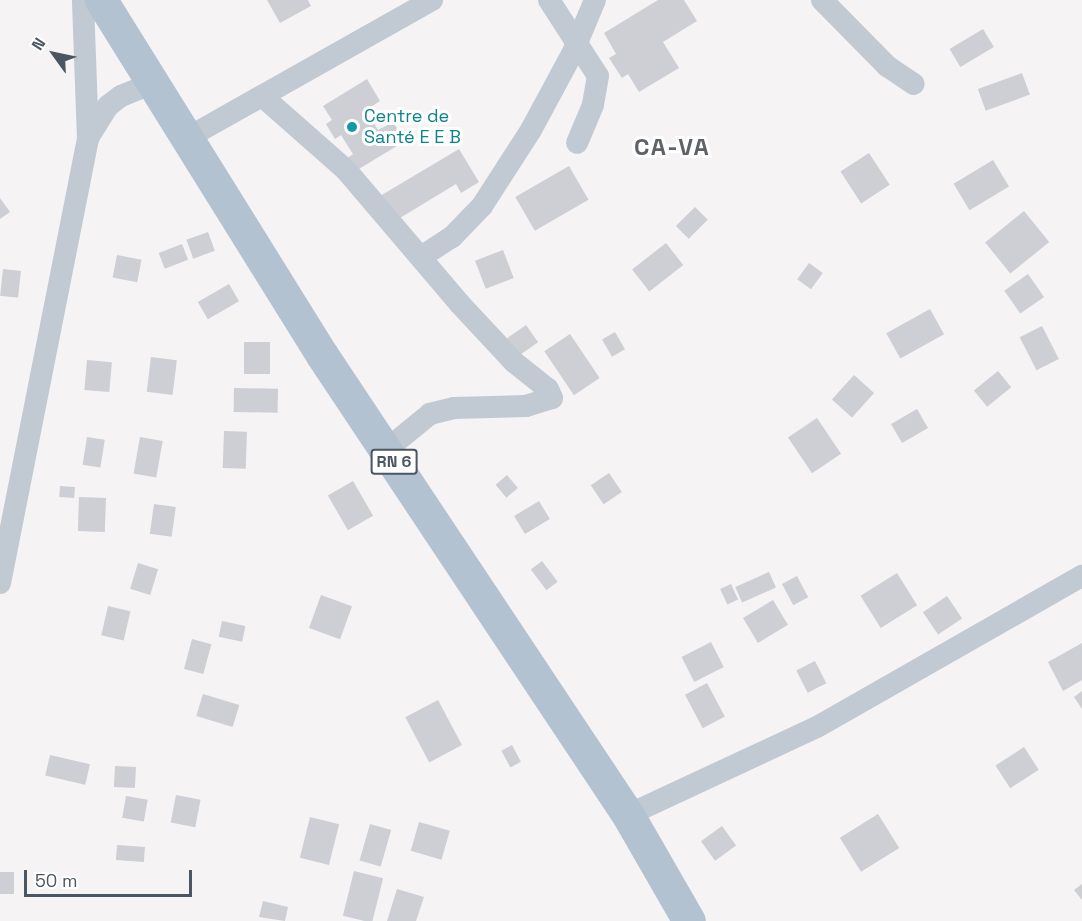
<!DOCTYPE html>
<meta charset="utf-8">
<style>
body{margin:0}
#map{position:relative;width:1082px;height:921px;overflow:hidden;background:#f5f3f3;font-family:"Space Grotesk",sans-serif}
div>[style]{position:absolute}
.building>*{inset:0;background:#cdcfd5;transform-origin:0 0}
.street>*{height:22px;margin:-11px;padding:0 11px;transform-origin:11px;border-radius:11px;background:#c1cad2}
.primary>*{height:33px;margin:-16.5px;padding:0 16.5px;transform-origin:16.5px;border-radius:16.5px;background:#b3c2d1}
.dots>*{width:16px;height:16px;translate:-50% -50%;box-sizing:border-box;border:3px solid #fff;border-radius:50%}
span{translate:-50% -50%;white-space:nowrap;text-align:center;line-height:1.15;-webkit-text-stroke:6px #fff;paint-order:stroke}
.shield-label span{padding:2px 4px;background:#fff;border:2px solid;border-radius:4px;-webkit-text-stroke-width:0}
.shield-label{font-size:16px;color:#4a5661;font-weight:700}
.culture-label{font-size:18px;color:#0d838f}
.left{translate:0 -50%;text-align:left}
.district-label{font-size:24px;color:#5f6368;font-weight:700;letter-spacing:1.5px}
.north{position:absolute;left:24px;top:24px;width:60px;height:60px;-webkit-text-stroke:4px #fff;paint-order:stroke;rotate:303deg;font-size:16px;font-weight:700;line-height:24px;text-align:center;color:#4a5661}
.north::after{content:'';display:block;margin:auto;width:21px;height:27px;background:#4a5661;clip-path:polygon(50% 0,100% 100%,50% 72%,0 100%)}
.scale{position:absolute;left:24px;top:870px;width:168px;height:27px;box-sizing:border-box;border:3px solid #4a5661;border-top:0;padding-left:8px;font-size:18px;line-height:21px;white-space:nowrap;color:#4a5661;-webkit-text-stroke:4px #fff;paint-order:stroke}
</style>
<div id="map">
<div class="building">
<div style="clip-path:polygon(267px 0,308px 0,311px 6px,280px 23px)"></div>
<div style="clip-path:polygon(658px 0,684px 0,697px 21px,663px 42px,679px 68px,639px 92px,628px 74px,622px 78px,609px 58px,616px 54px,604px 33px)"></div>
<div style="left:983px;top:29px;width:21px;height:39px;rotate:59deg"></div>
<div style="left:1022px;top:73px;width:23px;height:47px;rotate:70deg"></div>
<div style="clip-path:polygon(367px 79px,380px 101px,366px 110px,378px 130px,393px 122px,405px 141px,354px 172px,346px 159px,353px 154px,341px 135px,335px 139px,326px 124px,332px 120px,323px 106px)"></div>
<div style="clip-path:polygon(459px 149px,479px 182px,461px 193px,456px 184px,395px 221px,380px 196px)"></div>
<div style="left:869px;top:153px;width:38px;height:34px;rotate:57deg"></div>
<div style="left:993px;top:160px;width:31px;height:46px;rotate:59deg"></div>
<div style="left:569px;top:166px;width:39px;height:62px;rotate:60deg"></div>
<div style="clip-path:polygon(0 198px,10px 212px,0 219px)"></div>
<div style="left:695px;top:207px;width:18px;height:27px;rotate:45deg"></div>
<div style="left:1024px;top:211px;width:40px;height:50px;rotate:51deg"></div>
<div style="left:208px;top:232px;width:20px;height:23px;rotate:70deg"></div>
<div style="left:666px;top:243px;width:28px;height:43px;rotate:52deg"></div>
<div style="left:182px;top:244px;width:17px;height:25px;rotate:69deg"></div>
<div style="left:503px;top:250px;width:30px;height:30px;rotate:69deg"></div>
<div style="left:117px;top:255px;width:25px;height:23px;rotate:11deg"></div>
<div style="left:809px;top:263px;width:17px;height:20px;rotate:36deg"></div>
<div style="left:3px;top:269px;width:18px;height:27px;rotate:6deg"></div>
<div style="left:1028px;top:274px;width:28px;height:29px;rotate:55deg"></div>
<div style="left:229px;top:284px;width:20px;height:36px;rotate:60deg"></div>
<div style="left:930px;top:309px;width:29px;height:50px;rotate:61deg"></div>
<div style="left:526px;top:325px;width:21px;height:27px;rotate:55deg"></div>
<div style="left:1042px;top:326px;width:37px;height:25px;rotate:63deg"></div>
<div style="left:615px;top:332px;width:20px;height:15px;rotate:60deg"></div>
<div style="left:570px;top:334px;width:53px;height:31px;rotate:56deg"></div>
<div style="left:270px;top:342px;width:32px;height:26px;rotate:90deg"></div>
<div style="left:151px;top:357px;width:26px;height:35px;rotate:7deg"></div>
<div style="left:87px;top:360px;width:25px;height:30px;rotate:5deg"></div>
<div style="left:998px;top:371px;width:21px;height:31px;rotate:51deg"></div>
<div style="left:854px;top:375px;width:27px;height:33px;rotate:42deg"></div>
<div style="left:234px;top:388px;width:44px;height:24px;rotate:1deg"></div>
<div style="left:917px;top:409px;width:22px;height:30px;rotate:60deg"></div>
<div style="left:817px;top:418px;width:43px;height:35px;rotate:56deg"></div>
<div style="left:224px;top:431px;width:23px;height:37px;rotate:2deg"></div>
<div style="left:87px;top:437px;width:18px;height:28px;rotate:9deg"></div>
<div style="left:140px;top:437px;width:23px;height:37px;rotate:10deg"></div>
<div style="left:609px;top:473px;width:23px;height:22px;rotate:56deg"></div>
<div style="left:507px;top:475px;width:17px;height:15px;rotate:50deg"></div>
<div style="left:353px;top:481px;width:40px;height:29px;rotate:60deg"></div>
<div style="left:60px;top:486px;width:15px;height:11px;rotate:4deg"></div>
<div style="left:79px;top:497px;width:27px;height:34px;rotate:2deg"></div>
<div style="left:539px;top:501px;width:21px;height:29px;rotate:59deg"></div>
<div style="left:154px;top:504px;width:22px;height:30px;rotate:8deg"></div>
<div style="left:542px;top:561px;width:26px;height:14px;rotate:53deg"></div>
<div style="left:138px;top:563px;width:21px;height:27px;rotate:17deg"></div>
<div style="left:769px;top:572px;width:17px;height:37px;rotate:66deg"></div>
<div style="left:897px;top:573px;width:38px;height:43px;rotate:58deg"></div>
<div style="left:797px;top:576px;width:24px;height:17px;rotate:62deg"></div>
<div style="left:731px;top:584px;width:17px;height:12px;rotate:65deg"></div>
<div style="left:321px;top:595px;width:33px;height:35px;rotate:20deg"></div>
<div style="left:947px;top:596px;width:27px;height:29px;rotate:56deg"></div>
<div style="left:773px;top:600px;width:29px;height:35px;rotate:59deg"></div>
<div style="left:108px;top:606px;width:23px;height:30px;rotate:13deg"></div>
<div style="left:222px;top:621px;width:24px;height:16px;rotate:12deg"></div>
<div style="left:192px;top:639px;width:20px;height:31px;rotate:15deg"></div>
<div style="left:711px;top:642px;width:28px;height:33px;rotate:63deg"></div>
<div style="clip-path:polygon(1082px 643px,1082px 680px,1063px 691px,1048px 662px)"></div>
<div style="left:815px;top:661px;width:25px;height:21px;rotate:63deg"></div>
<div style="left:707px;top:683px;width:38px;height:25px;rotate:62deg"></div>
<div style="clip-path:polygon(1082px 691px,1082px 709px,1074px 697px)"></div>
<div style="left:203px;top:694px;width:38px;height:23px;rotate:17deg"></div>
<div style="left:438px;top:700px;width:51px;height:37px;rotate:62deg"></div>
<div style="left:512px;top:745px;width:19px;height:12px;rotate:62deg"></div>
<div style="left:1024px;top:747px;width:27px;height:34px;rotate:57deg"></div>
<div style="left:50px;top:755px;width:41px;height:21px;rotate:13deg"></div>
<div style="left:115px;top:766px;width:21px;height:21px;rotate:3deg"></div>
<div style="left:176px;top:795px;width:25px;height:28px;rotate:11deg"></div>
<div style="left:126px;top:796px;width:22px;height:22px;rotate:10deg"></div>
<div style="left:878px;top:814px;width:40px;height:45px;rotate:58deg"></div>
<div style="left:310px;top:817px;width:30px;height:42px;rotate:14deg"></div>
<div style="left:419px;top:822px;width:32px;height:30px;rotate:16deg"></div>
<div style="left:370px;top:824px;width:22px;height:38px;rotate:16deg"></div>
<div style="left:722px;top:826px;width:24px;height:26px;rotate:54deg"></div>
<div style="left:117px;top:845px;width:28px;height:15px;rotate:4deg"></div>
<div style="left:354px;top:871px;width:30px;height:46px;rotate:14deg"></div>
<div style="left:0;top:872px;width:14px;height:22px"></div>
<div style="clip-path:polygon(1082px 884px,1082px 900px,1074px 890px)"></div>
<div style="clip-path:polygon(397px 889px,424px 897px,416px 921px,387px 921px)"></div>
<div style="clip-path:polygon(263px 901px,288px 907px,285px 921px,259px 917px)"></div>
</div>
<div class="street">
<div style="left:549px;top:0;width:90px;rotate:57.2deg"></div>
<div style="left:598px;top:76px;width:29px;rotate:100deg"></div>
<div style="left:593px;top:105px;width:41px;rotate:112.8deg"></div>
<div style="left:822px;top:0;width:93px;rotate:45.4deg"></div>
<div style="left:887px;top:66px;width:32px;rotate:34deg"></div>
<div style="left:262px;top:96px;width:112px;rotate:41.4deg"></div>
<div style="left:346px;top:170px;width:175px;rotate:49.6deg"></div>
<div style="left:459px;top:303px;width:81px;rotate:47deg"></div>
<div style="left:514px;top:362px;width:43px;rotate:38.5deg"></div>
<div style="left:548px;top:389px;width:10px;rotate:66deg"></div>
<div style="left:552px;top:398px;width:27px;rotate:163deg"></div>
<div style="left:526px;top:406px;width:72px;rotate:178.4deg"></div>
<div style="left:454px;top:408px;width:25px;rotate:166deg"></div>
<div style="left:430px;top:414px;width:57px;rotate:140.7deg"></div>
<div style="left:189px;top:137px;width:279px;rotate:-29.4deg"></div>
<div style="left:88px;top:138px;width:38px;rotate:-58deg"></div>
<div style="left:108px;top:106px;width:16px;rotate:-38deg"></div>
<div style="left:121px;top:96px;width:38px;rotate:-22deg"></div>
<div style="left:421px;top:257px;width:37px;rotate:-33deg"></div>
<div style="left:452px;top:237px;width:43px;rotate:-45.9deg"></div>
<div style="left:482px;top:206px;width:90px;rotate:-57.2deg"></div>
<div style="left:531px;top:130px;width:91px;rotate:-61.7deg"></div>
<div style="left:574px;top:50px;width:54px;rotate:-67.2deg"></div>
<div style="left:0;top:583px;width:453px;rotate:-78.8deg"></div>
<div style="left:88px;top:139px;width:139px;rotate:-92.1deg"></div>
<div style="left:628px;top:815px;width:208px;rotate:-25deg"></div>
<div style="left:817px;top:727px;width:305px;rotate:-29.7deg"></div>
</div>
<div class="primary">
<div style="left:101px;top:0;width:418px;rotate:58.1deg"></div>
<div style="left:322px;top:355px;width:552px;rotate:56.37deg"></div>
<div style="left:628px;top:815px;width:122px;rotate:60.1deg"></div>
</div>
<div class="dots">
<div style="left:352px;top:127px;background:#0f9aa8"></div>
</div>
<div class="shield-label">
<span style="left:394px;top:462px">RN 6</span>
</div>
<div class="culture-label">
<span class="left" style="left:364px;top:127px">Centre de<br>Santé E E B</span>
</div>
<div class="district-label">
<span style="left:672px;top:147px">CA-VA</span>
</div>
<div class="north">N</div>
<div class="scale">50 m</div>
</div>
